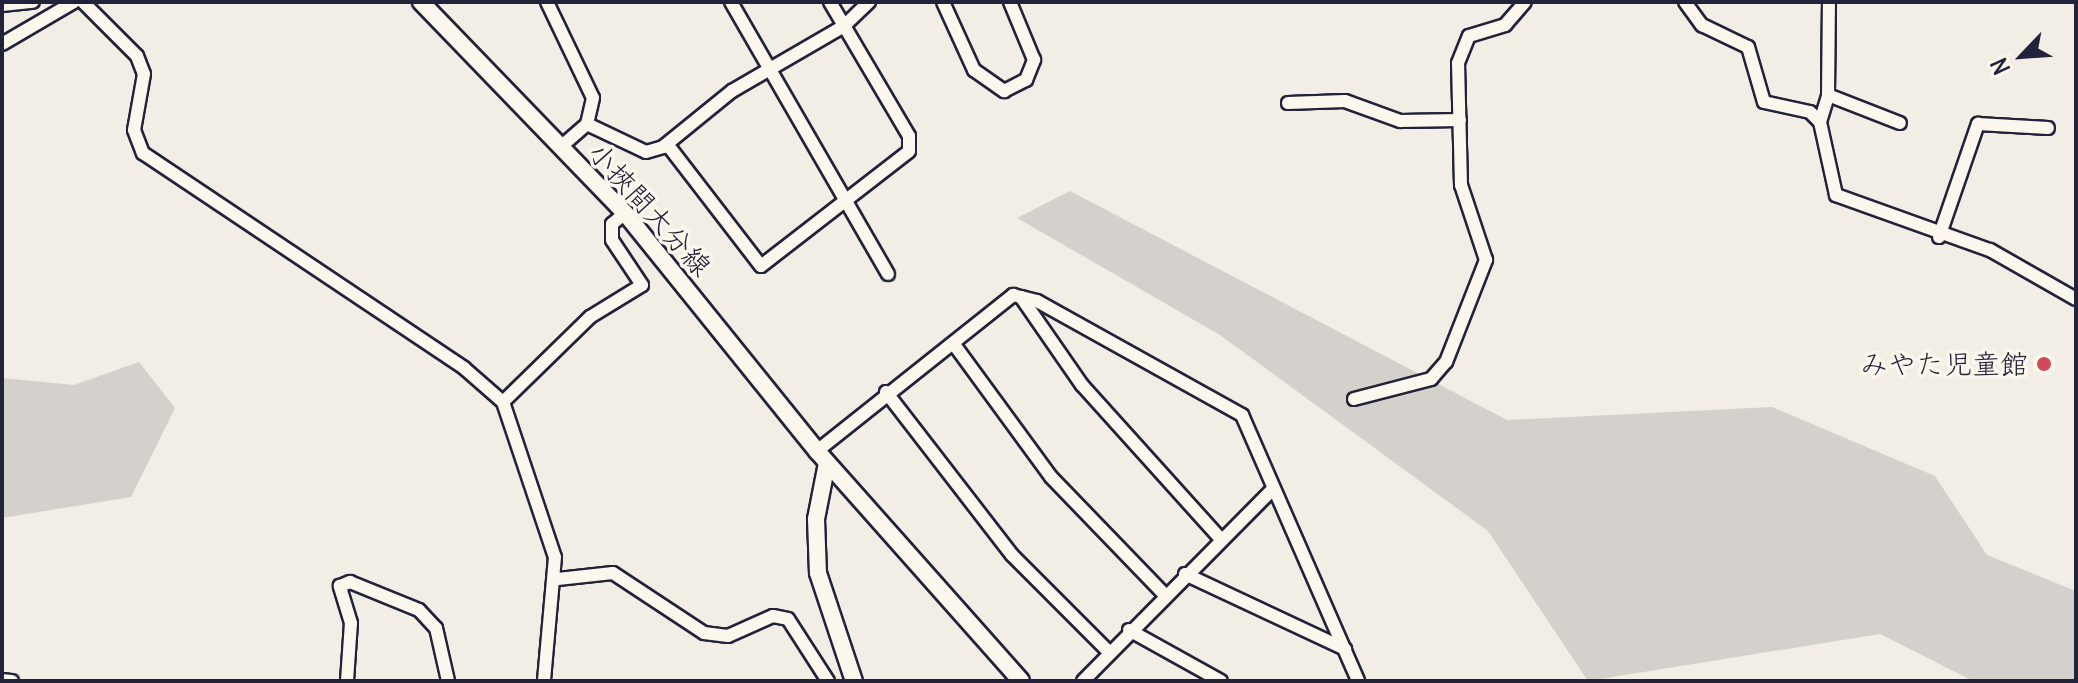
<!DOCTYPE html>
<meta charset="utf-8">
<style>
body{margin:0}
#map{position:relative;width:2078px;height:683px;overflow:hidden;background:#f2eee5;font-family:Delius,"Klee One",sans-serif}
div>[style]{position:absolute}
.green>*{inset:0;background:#d4d1cc}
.roads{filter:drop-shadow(2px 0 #22223b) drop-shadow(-2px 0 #22223b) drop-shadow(0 2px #22223b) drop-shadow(0 -2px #22223b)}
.street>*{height:12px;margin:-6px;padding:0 6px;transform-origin:6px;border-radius:6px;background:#fbf7ec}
.secondary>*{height:16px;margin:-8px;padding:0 8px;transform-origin:8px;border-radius:8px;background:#fbf7ec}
.dots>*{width:22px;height:22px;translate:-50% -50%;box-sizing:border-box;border:4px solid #fbf7ec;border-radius:50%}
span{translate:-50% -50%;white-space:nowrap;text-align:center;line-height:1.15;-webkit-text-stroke:7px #fbf7ec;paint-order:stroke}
.street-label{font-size:28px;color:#22223b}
.poi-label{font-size:28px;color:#22223b}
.right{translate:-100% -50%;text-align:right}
.frame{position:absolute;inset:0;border:4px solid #22223b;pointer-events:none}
.north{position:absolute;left:1982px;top:16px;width:80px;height:80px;-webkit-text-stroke:6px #fbf7ec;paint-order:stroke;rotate:245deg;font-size:22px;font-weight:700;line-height:32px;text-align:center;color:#22223b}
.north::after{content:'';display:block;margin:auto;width:28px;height:36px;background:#22223b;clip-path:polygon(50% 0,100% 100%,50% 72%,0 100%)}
</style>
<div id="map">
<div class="green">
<div style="clip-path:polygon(1070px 191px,1507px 420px,1772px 407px,1935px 476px,1987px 555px,2076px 591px,2076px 681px,1973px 681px,1880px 634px,1588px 681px,1488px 531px,1220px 335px,1017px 218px)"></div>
<div style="clip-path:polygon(139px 362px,175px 408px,131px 497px,2px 518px,2px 378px,74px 385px)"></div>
</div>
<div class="roads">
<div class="street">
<div style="left:83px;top:2px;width:76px;rotate:45deg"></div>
<div style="left:137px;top:56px;width:19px;rotate:69deg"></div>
<div style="left:144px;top:74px;width:57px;rotate:100.1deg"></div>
<div style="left:134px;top:130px;width:25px;rotate:69deg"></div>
<div style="left:143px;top:153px;width:386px;rotate:33.8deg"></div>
<div style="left:464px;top:368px;width:52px;rotate:41.1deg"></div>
<div style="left:503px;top:402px;width:163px;rotate:71.5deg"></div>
<div style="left:555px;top:557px;width:124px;rotate:95.1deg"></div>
<div style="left:547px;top:2px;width:106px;rotate:64.4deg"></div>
<div style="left:593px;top:98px;width:27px;rotate:103deg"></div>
<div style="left:587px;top:124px;width:35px;rotate:139deg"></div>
<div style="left:731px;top:2px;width:314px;rotate:60deg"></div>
<div style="left:943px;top:2px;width:75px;rotate:65.5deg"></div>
<div style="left:974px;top:70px;width:37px;rotate:35deg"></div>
<div style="left:1004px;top:91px;width:25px;rotate:-27deg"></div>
<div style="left:1026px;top:80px;width:22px;rotate:-68deg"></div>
<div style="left:1034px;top:60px;width:63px;rotate:-112.5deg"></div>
<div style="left:1685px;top:2px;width:29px;rotate:54deg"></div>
<div style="left:1702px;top:25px;width:51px;rotate:25.6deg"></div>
<div style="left:1748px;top:47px;width:57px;rotate:73.8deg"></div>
<div style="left:1764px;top:102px;width:47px;rotate:12.3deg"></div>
<div style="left:1810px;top:112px;width:14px;rotate:45deg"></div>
<div style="left:1820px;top:122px;width:75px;rotate:77.6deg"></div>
<div style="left:1836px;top:195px;width:164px;rotate:19.7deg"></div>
<div style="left:1990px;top:250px;width:99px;rotate:29.7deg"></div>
<div style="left:2px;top:5px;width:31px;rotate:-6deg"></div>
<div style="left:2px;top:44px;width:83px;rotate:-30.3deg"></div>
<div style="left:1828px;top:95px;width:77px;rotate:21.3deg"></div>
<div style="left:1288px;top:103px;width:57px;rotate:-2deg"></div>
<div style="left:1345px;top:101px;width:59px;rotate:20deg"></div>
<div style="left:1400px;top:121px;width:60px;rotate:-1deg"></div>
<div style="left:1820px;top:122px;width:28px;rotate:-73deg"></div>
<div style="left:1828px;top:95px;width:93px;rotate:-89.4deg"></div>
<div style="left:587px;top:124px;width:65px;rotate:25.4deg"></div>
<div style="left:646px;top:152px;width:18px;rotate:-16deg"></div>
<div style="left:663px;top:147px;width:89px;rotate:-39.1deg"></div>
<div style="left:732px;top:91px;width:129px;rotate:-30.1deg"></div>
<div style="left:844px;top:26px;width:35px;rotate:-44deg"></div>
<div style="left:667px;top:144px;width:154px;rotate:52.4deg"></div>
<div style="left:761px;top:266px;width:187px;rotate:-37.8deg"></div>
<div style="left:909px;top:151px;width:15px;rotate:-90deg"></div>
<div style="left:909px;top:136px;width:156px;rotate:-120.5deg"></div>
<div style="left:1939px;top:237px;width:120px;rotate:-71deg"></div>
<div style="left:1978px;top:124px;width:70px;rotate:3.3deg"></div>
<div style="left:1021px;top:297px;width:107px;rotate:55.3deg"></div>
<div style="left:1082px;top:385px;width:206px;rotate:48deg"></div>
<div style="left:953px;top:343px;width:166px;rotate:53.8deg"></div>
<div style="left:1051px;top:477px;width:164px;rotate:46deg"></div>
<div style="left:886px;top:392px;width:206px;rotate:52.3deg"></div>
<div style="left:1012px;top:555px;width:136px;rotate:45deg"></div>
<div style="left:1354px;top:399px;width:80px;rotate:-14.6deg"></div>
<div style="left:1431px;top:379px;width:23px;rotate:-49deg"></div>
<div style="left:1446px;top:362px;width:110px;rotate:-68.6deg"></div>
<div style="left:1486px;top:260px;width:79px;rotate:-108.4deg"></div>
<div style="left:1461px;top:185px;width:122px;rotate:-91.4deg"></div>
<div style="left:1458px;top:63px;width:29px;rotate:-68deg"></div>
<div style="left:1469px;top:36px;width:38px;rotate:-17deg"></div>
<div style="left:1505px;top:25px;width:30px;rotate:-49deg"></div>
<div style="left:503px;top:402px;width:122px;rotate:-44.3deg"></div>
<div style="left:590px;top:317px;width:61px;rotate:-31.6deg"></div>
<div style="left:642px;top:285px;width:54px;rotate:-123.7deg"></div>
<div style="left:612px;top:240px;width:16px;rotate:-90deg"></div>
<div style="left:612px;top:224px;width:17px;rotate:-40deg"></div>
<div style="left:817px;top:451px;width:251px;rotate:-38.5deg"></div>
<div style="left:1013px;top:295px;width:25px;rotate:14deg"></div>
<div style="left:1037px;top:301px;width:235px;rotate:29.1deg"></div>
<div style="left:1242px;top:415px;width:290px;rotate:66.4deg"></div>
<div style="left:1185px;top:574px;width:177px;rotate:25.1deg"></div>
<div style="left:558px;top:579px;width:55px;rotate:-6.2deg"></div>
<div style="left:613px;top:573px;width:109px;rotate:33.4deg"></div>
<div style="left:704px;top:633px;width:24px;rotate:7deg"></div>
<div style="left:728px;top:636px;width:49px;rotate:-24deg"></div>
<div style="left:773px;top:616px;width:15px;rotate:11deg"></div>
<div style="left:788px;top:619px;width:74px;rotate:57.2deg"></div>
<div style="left:1129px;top:630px;width:105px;rotate:29deg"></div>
<div style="left:2px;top:680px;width:10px;rotate:6deg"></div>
<div style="left:347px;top:681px;width:58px;rotate:-86.1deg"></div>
<div style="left:351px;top:623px;width:39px;rotate:-107deg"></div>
<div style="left:340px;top:586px;width:11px;rotate:-22deg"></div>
<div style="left:350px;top:582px;width:74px;rotate:22.1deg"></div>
<div style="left:419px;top:610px;width:25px;rotate:47deg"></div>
<div style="left:436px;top:628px;width:54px;rotate:77.2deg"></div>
<div style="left:1083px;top:681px;width:270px;rotate:-45.3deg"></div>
</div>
<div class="secondary">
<div style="left:421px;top:2px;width:293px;rotate:46deg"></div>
<div style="left:625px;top:213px;width:306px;rotate:51.1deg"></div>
<div style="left:817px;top:451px;width:307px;rotate:48.4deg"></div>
<div style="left:827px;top:463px;width:57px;rotate:101.1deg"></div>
<div style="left:816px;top:519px;width:54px;rotate:87.9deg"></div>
<div style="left:818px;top:573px;width:114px;rotate:71.6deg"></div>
</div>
</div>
<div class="dots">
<div style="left:2044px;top:364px;background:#d1495b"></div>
</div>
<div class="street-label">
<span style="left:650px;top:209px;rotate:48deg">小挾間大分線</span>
</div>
<div class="poi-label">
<span class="right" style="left:2028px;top:364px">みやた児童館</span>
</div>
<div class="frame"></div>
<div class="north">N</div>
</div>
